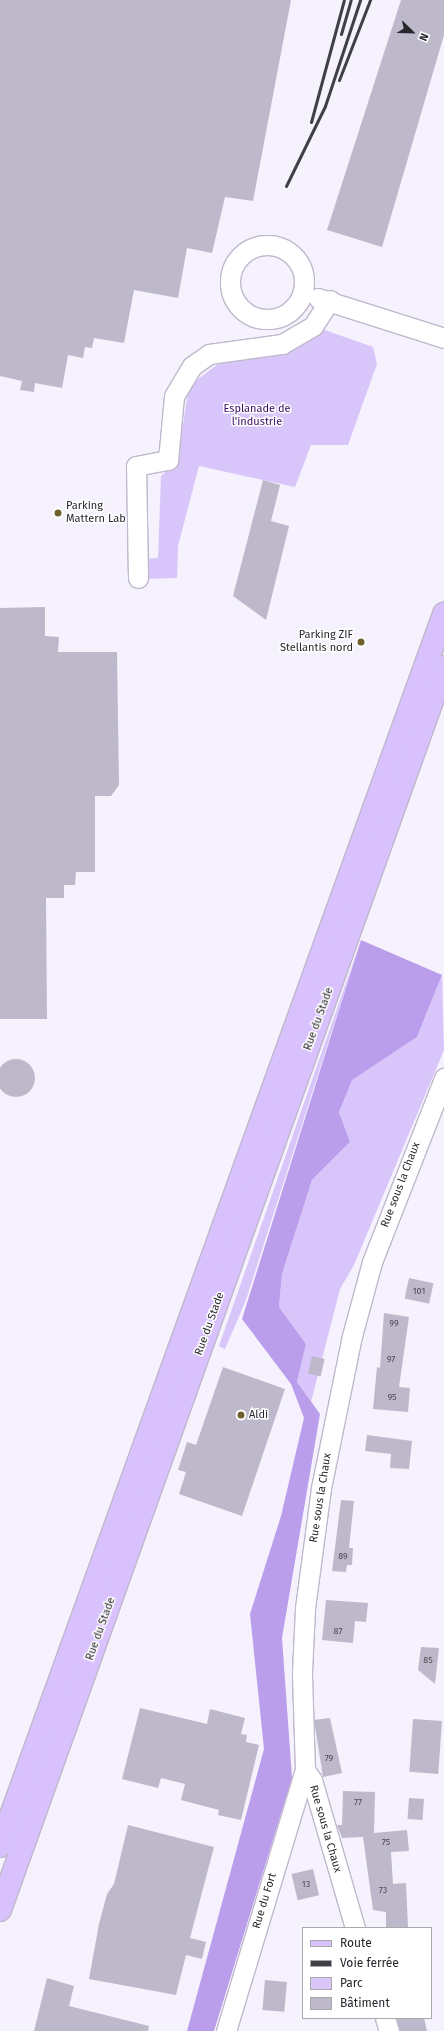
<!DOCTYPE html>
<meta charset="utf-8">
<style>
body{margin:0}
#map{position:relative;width:444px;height:2031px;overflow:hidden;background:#f5f1fd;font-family:"Fira Sans",sans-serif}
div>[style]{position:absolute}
.green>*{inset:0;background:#d8c6fa}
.forest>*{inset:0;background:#bb9eeb}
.building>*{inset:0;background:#beb8cb;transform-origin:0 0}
.round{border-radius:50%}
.roads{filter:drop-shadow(1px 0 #bfb8cc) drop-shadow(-1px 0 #bfb8cc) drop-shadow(0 1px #bfb8cc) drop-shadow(0 -1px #bfb8cc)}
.street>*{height:19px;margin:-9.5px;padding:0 9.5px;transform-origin:9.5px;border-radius:9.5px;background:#fff}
.street>.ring{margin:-9.5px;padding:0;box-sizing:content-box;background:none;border:19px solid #fff;border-radius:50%}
.primary>*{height:22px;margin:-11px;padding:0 11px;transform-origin:11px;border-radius:11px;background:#d8c1fc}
.rail>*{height:3px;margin:-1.5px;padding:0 1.5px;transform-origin:1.5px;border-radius:1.5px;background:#403e46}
.dots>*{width:11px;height:11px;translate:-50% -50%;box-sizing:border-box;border:2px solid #fff;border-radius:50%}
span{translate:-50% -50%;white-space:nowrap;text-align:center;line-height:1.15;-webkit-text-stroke:3px #fff;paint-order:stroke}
.number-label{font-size:9px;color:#4e4a54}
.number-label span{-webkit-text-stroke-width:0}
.park-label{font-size:11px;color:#3a0966}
.poi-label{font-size:11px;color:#28262d}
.left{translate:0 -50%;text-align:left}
.right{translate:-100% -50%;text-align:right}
.street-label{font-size:11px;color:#28262d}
.legend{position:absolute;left:302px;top:1927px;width:130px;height:92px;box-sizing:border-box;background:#fff;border:1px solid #a9a8ab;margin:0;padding:5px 7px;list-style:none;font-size:12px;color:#28262d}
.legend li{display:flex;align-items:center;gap:8px;height:20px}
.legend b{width:20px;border:1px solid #a9a8ab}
.north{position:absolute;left:392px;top:12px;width:40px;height:40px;-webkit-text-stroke:3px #fff;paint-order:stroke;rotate:113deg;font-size:11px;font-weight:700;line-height:16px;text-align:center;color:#28262d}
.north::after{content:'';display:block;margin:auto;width:14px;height:18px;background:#28262d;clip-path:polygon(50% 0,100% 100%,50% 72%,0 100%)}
</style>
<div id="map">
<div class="green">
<div style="clip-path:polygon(322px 329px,373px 347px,377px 364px,348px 445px,311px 445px,295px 487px,199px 466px,178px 546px,177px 578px,146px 579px,146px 559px,158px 558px,161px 476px,177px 462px,189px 386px,222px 361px,298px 346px)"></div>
<div style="clip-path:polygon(361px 940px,246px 1300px,225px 1349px,219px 1346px)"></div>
<div style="clip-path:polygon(442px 975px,444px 1050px,354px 1265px,340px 1289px,311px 1402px,297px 1382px,306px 1344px,279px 1307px,282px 1274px,312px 1180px,350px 1142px,339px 1112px,352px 1079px,417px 1037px)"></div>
</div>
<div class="forest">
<div style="clip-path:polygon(361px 940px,442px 975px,417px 1037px,352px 1080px,339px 1112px,350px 1142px,312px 1180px,282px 1274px,279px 1307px,306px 1344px,297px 1382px,320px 1414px,282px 1638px,292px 1778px,214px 2031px,187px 2031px,264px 1749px,250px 1614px,281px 1516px,304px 1418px,291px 1384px,242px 1319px)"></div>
</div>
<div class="building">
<div style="clip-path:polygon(0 0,291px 0,253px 201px,225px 197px,212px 253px,187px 248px,178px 298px,134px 290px,124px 343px,94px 338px,92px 348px,85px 347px,83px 358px,68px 355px,62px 388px,35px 383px,34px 392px,20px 390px,22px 381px,0 376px)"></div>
<div style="clip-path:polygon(401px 0,444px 0,444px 35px,382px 247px,327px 230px)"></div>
<div style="clip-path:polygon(263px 480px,280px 485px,271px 521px,289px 526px,266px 620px,233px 596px)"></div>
<div style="clip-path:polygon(45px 607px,45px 636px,59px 637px,58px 652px,117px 652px,119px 785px,111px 796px,95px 796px,95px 872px,76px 872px,75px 885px,64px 885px,64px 898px,46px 898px,47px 1019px,0 1019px,0 608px)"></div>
<div class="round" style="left:-3px;top:1059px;width:38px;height:38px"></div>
<div style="left:409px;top:1278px;width:25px;height:21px;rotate:12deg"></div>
<div style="clip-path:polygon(384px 1313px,409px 1317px,399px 1387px,410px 1388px,408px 1412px,373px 1409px,377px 1367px,380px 1368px)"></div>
<div style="left:312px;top:1356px;width:13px;height:18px;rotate:13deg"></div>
<div style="clip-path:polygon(223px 1367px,285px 1389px,242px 1516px,179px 1494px,186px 1472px,178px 1470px,187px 1442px,196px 1445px)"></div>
<div style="clip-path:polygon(367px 1435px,412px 1441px,409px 1469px,390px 1468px,391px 1454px,365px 1451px)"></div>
<div style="clip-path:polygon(341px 1500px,354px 1501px,349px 1548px,353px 1548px,352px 1565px,347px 1565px,346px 1572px,332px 1571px)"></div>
<div style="clip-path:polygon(326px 1600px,368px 1603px,366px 1622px,355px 1621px,353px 1643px,322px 1640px)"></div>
<div style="clip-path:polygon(421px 1647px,439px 1648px,435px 1684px,418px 1670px)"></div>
<div style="clip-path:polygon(140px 1708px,207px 1724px,210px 1709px,245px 1718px,241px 1734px,247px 1735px,246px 1742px,259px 1745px,241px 1820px,218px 1815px,219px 1810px,181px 1800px,185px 1784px,161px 1778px,158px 1788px,122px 1779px)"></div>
<div style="clip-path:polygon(330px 1718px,342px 1773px,323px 1777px,314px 1720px)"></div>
<div style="left:413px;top:1719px;width:29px;height:53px;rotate:4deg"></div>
<div style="clip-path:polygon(343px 1791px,375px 1792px,374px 1833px,407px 1830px,409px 1851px,391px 1852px,393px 1884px,406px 1883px,408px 1928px,386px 1928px,386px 1912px,373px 1910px,363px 1837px,342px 1838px,337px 1825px,342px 1825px)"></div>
<div style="left:409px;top:1798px;width:15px;height:21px;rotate:4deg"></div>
<div style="clip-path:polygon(128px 1825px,214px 1847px,190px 1938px,206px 1942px,202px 1959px,186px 1955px,176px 1995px,89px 1979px,99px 1924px,107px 1894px,114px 1884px)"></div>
<div style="left:313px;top:1869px;width:27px;height:22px;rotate:77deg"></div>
<div style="clip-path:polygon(47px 1978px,74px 1986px,69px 2006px,149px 2026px,148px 2031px,34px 2031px)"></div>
<div style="left:265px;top:1980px;width:22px;height:30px;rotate:5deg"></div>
<div style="clip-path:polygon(397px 2018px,424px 2018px,427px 2031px,400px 2031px)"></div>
</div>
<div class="roads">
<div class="street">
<div class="ring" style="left:230px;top:245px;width:55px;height:55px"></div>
<div style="left:318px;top:298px;width:132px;rotate:17.6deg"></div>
<div style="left:138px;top:578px;width:112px;rotate:-91deg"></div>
<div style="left:136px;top:466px;width:33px;rotate:-11deg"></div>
<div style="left:168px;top:460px;width:64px;rotate:-84.6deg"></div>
<div style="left:174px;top:396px;width:35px;rotate:-59deg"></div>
<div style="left:192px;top:366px;width:21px;rotate:-35deg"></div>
<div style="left:209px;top:354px;width:74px;rotate:-7.8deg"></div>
<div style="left:282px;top:344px;width:36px;rotate:-30deg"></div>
<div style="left:313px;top:326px;width:31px;rotate:-57deg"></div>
<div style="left:305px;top:1770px;width:12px;rotate:55deg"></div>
<div style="left:312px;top:1780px;width:154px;rotate:73.8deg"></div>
<div style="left:385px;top:2018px;width:14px;rotate:73deg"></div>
<div style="left:226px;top:2031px;width:273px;rotate:-73.2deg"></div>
<div style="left:305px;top:1770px;width:98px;rotate:-91.8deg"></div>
<div style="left:302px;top:1672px;width:64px;rotate:-87.3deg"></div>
<div style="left:305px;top:1608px;width:121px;rotate:-82.4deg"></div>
<div style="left:321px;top:1488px;width:155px;rotate:-78.5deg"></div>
<div style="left:352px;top:1336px;width:77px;rotate:-74.9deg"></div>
<div style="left:372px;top:1262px;width:198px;rotate:-68.6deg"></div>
</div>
<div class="primary">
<div style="left:0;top:1846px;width:1310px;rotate:-70.18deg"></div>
<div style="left:0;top:1910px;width:1320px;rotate:-70.34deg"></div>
</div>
</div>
<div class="rail">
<div style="left:341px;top:34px;width:35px;rotate:-74deg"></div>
<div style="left:339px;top:80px;width:86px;rotate:-68.8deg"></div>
<div style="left:311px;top:122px;width:126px;rotate:-74.9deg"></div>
<div style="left:286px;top:186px;width:89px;rotate:-64deg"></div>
<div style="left:325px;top:106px;width:112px;rotate:-71.7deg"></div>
</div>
<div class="dots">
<div style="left:58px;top:513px;background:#71602e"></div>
<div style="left:361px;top:642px;background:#71602e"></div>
<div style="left:241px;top:1415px;background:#71602e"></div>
</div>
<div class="number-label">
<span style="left:419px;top:1291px">101</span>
<span style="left:394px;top:1323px">99</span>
<span style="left:391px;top:1359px">97</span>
<span style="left:392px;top:1397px">95</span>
<span style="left:343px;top:1556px">89</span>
<span style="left:338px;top:1631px">87</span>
<span style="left:428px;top:1660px">85</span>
<span style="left:329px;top:1758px">79</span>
<span style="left:358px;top:1802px">77</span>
<span style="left:386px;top:1842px">75</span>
<span style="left:306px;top:1884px">13</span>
<span style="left:383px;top:1890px">73</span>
</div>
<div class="park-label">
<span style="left:257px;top:416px">Esplanade de<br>l'industrie</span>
</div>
<div class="poi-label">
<span class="left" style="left:66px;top:513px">Parking<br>Mattern Lab</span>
<span class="right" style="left:353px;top:642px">Parking ZIF<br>Stellantis nord</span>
<span class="left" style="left:249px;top:1415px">Aldi</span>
</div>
<div class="street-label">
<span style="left:319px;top:1019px;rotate:-70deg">Rue du Stade</span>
<span style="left:401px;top:1185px;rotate:-69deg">Rue sous la Chaux</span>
<span style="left:210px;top:1324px;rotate:-70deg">Rue du Stade</span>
<span style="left:321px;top:1498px;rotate:-81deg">Rue sous la Chaux</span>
<span style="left:101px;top:1629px;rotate:-70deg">Rue du Stade</span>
<span style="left:325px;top:1829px;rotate:74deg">Rue sous la Chaux</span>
<span style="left:265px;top:1901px;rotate:-73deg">Rue du Fort</span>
</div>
<ul class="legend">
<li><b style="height:5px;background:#d8c1fc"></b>Route</li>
<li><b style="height:5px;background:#403e46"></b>Voie ferrée</li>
<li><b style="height:11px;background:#d8c6fa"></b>Parc</li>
<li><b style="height:11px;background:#beb8cb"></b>Bâtiment</li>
</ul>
<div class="north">N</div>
</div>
